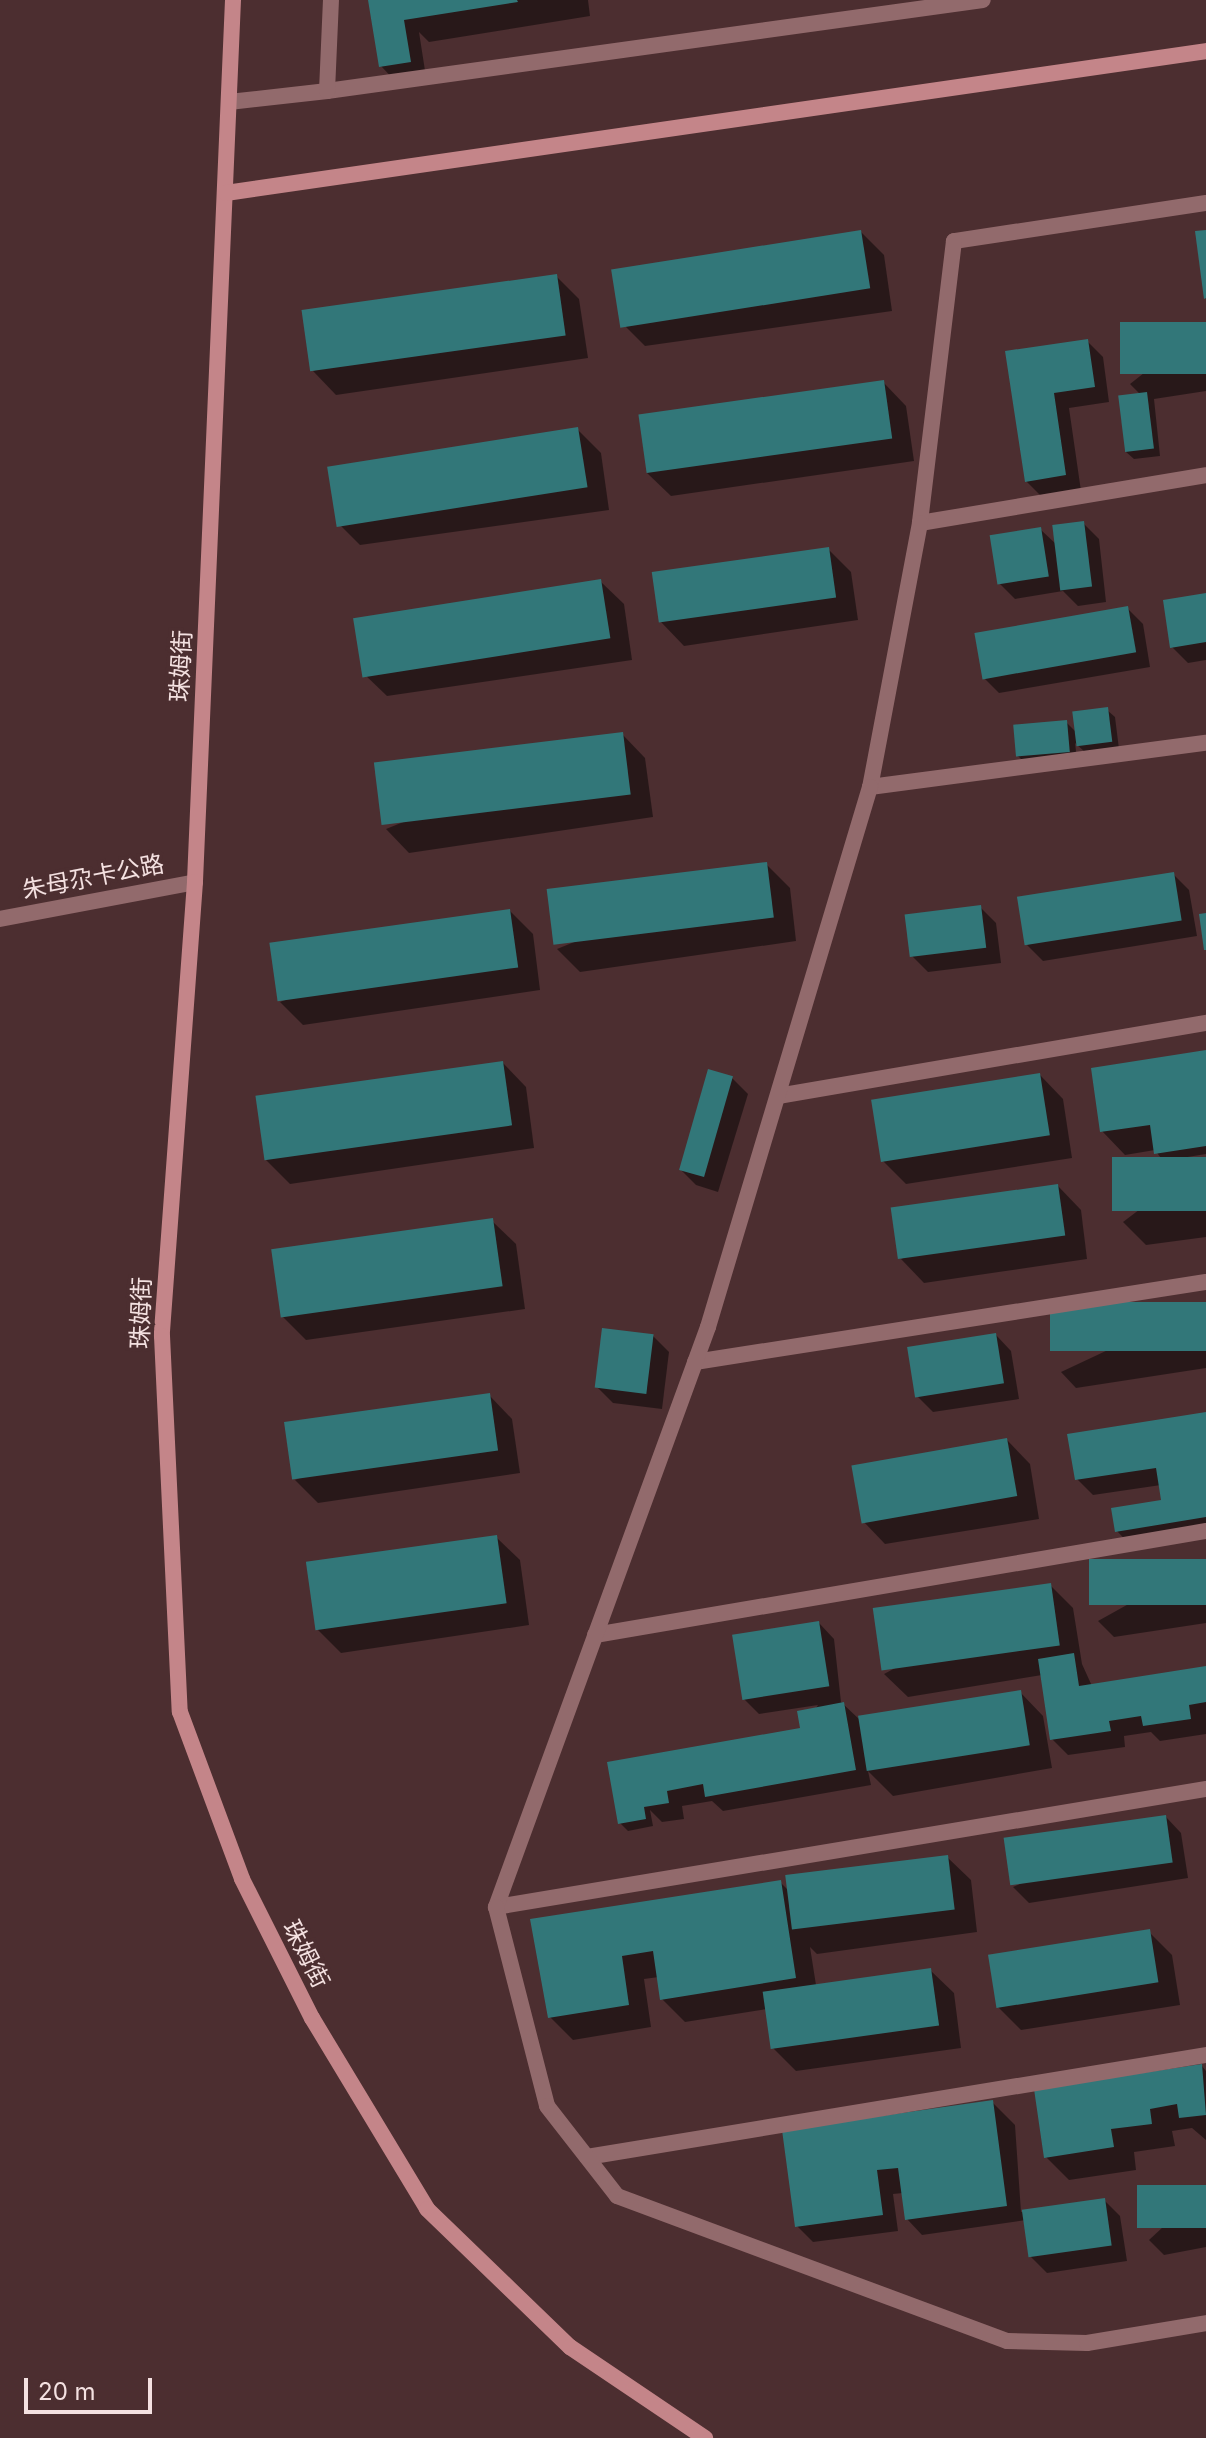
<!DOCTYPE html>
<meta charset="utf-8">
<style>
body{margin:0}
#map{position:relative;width:1206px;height:2438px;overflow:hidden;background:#4c2e30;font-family:Inter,"Noto Sans SC",sans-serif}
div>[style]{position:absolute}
.shadow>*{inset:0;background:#0007}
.building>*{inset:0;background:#327779;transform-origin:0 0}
.service>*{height:16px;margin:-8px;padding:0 8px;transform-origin:8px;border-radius:8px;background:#926a6c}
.minor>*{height:16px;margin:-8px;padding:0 8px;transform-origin:8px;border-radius:8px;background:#926a6c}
.secondary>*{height:16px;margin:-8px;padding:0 8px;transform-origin:8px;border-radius:8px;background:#c48589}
span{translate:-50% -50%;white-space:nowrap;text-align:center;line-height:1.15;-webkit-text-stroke:7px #4c2e30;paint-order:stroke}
.street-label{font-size:24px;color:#f4e1e1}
.scale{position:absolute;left:24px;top:2378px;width:128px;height:36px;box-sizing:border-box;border:4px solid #f4e1e1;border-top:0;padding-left:10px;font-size:24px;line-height:28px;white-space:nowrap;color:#f4e1e1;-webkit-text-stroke:6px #4c2e30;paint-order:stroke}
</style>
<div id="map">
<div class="shadow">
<div style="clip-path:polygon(370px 0,588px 0,590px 16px,429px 42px,419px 32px,426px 77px,396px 82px,381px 66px)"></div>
<div style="clip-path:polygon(861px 232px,884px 255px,892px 311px,645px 346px,622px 323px)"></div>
<div style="clip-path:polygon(556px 276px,579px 299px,588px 358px,336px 395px,313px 371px)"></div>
<div style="clip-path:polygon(1206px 324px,1206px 391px,1154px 399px,1160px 456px,1134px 459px,1126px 452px,1140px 394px,1130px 384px)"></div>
<div style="clip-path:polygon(1087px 341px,1103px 357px,1109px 402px,1069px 408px,1081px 491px,1042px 497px,1026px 481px,1007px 353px)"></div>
<div style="clip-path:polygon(883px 382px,906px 406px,914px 461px,671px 496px,647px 473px)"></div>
<div style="clip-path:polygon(577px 429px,601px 453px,609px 510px,360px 545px,337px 522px)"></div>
<div style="clip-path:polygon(1083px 523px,1099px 539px,1106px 602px,1078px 606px,1063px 591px,1015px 599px,999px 583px,1040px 529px,1057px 545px)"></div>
<div style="clip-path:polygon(828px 549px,851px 572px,858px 620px,684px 646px,661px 622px)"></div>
<div style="clip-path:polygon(600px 581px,624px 604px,632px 660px,387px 696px,363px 673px)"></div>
<div style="clip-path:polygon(1206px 596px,1206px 660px,1188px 663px,1172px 647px)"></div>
<div style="clip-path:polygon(1127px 608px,1143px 624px,1150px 667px,999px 693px,983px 677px)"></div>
<div style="clip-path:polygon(1107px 710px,1115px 717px,1119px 749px,1086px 753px,1075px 743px,1077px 759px,1026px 764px,1018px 756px,1066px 722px,1076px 732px)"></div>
<div style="clip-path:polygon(622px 734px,645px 758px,653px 817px,409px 853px,386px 829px)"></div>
<div style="clip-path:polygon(766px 864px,790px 888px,796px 941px,580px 972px,557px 949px)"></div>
<div style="clip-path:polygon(1173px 874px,1189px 890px,1197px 936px,1043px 961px,1027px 945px)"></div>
<div style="clip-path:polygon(980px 907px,996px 923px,1001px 963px,928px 972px,912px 956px)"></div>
<div style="clip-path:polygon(510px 911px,533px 934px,540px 990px,303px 1025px,280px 1002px)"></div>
<div style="clip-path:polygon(1206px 1052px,1206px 1154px,1163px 1161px,1155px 1150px,1125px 1155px,1102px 1131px)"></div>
<div style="clip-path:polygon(503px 1063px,526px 1087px,534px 1148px,290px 1184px,266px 1160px)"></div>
<div style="clip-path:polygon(1040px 1075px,1063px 1099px,1072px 1158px,906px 1184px,883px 1161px)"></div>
<div style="clip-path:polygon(732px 1078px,748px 1094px,718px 1192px,696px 1185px,680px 1169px)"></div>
<div style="clip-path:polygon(1206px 1159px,1206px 1237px,1146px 1245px,1123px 1222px)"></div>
<div style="clip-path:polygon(1058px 1186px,1081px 1210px,1087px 1259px,924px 1283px,901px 1259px)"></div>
<div style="clip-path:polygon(492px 1221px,516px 1244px,525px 1309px,306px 1340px,283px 1317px)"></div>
<div style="clip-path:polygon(1206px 1304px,1206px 1368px,1076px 1388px,1061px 1372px)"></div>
<div style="clip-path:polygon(996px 1335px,1011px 1351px,1019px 1399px,933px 1412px,917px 1396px)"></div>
<div style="clip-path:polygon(653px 1336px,669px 1352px,662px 1409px,613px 1403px,597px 1387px)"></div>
<div style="clip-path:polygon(489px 1395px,512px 1419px,520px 1473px,318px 1503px,295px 1480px)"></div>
<div style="clip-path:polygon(1206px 1413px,1206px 1535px,1132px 1547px,1117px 1531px,1163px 1502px,1161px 1485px,1093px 1495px,1077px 1479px)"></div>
<div style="clip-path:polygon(1007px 1440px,1030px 1464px,1039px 1519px,885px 1544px,862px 1520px)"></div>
<div style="clip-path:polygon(496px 1537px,520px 1560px,529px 1625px,341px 1653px,317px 1629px)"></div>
<div style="clip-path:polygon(1206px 1561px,1206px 1623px,1114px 1637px,1098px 1621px)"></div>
<div style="clip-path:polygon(1050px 1585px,1073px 1608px,1082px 1664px,1092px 1686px,1206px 1668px,1206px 1734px,1160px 1741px,1151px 1732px,1124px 1736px,1125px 1747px,1068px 1755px,1052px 1739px,1042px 1675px,908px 1697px,884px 1674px)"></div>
<div style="clip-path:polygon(819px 1623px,834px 1639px,841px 1702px,860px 1720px,1020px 1692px,1043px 1716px,1052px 1768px,893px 1796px,868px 1771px,871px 1785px,723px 1811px,712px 1801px,682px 1806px,684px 1819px,662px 1822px,650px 1810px,653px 1826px,628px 1831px,620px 1823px,609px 1764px,802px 1729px,818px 1705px,759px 1714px,743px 1698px)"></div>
<div style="clip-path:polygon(1166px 1817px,1181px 1833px,1188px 1878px,1029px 1903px,1013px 1887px)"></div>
<div style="clip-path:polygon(947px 1857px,971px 1880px,977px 1932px,817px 1954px,810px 1947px,816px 1985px,930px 1970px,954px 1993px,961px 2048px,796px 2071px,773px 2048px,767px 2009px,685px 2022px,662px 1999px,659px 1977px,644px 1979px,651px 2027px,573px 2040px,550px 2017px,543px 1978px,780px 1882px,789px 1891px)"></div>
<div style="clip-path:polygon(1149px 1932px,1172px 1955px,1180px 2005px,1021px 2030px,998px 2007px)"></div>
<div style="clip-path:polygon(1202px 2066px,1206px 2071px,1206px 2140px,1192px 2128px,1172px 2131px,1175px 2146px,1134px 2152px,1136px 2170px,1069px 2180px,1046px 2157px)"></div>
<div style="clip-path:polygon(992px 2102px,1015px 2125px,1021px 2212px,1104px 2200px,1120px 2216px,1127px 2261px,1047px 2273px,1031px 2257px,1026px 2220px,922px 2235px,907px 2219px,903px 2193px,893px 2194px,898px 2231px,813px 2242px,797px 2226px,784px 2132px)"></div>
<div style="clip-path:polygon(1206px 2187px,1206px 2247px,1164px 2255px,1149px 2240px)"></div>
</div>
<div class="building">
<div style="clip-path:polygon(368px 0,517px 0,518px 2px,404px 20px,411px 62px,379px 67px)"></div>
<div style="left:861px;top:230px;width:59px;height:253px;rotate:81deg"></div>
<div style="clip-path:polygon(1206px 230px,1206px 298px,1204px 299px,1195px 231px)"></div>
<div style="left:557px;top:274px;width:62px;height:258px;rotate:82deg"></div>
<div style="left:1206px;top:322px;width:52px;height:86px;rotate:90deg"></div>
<div style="clip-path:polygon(1088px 339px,1095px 387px,1054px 393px,1066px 475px,1025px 482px,1005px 351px)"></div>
<div style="left:884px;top:380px;width:59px;height:248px;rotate:82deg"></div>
<div style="left:1147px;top:392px;width:57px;height:29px;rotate:83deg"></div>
<div style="left:578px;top:427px;width:61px;height:254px;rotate:81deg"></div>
<div style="left:1084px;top:521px;width:66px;height:32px;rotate:83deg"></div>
<div style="left:1041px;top:527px;width:50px;height:52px;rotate:81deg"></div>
<div style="left:829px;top:547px;width:51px;height:179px;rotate:82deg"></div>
<div style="left:601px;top:579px;width:60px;height:251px;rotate:81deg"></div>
<div style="clip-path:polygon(1206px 593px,1206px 642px,1170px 648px,1163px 600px)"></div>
<div style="left:1128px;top:606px;width:47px;height:156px;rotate:80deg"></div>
<div style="left:1108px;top:707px;width:35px;height:36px;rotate:83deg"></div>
<div style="left:1067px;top:720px;width:32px;height:54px;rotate:85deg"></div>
<div style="left:623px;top:732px;width:63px;height:251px;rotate:83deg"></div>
<div style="left:767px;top:862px;width:56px;height:222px;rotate:83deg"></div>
<div style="left:1174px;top:872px;width:49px;height:159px;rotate:81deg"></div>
<div style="left:981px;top:905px;width:43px;height:77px;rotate:83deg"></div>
<div style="left:510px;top:909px;width:59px;height:243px;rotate:82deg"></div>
<div style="clip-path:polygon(1206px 913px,1206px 950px,1204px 950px,1199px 914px)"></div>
<div style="clip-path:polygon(1206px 1050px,1206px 1146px,1154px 1154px,1150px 1125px,1100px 1132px,1091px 1068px)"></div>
<div style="left:503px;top:1061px;width:65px;height:250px;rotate:82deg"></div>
<div style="left:708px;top:1069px;width:26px;height:105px;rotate:16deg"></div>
<div style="left:1040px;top:1073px;width:63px;height:171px;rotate:81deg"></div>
<div style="left:1206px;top:1157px;width:54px;height:94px;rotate:90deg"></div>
<div style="left:1058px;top:1184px;width:52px;height:169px;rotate:82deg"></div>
<div style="left:493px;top:1218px;width:69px;height:224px;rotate:82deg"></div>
<div style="left:1206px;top:1302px;width:49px;height:156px;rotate:90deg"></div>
<div style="left:602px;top:1328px;width:52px;height:60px;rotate:7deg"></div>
<div style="left:996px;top:1333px;width:51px;height:90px;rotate:81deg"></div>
<div style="left:490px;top:1393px;width:58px;height:208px;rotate:82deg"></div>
<div style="clip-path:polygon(1206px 1412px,1206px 1517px,1115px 1532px,1111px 1508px,1161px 1500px,1156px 1468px,1075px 1480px,1067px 1434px)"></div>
<div style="left:1007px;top:1438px;width:59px;height:158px;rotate:80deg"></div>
<div style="left:497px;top:1535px;width:69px;height:193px;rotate:82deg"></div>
<div style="left:1206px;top:1559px;width:46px;height:117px;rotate:90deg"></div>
<div style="left:1051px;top:1583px;width:63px;height:180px;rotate:82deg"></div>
<div style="left:819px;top:1621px;width:66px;height:88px;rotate:81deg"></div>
<div style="clip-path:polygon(1074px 1653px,1079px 1686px,1206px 1666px,1206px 1702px,1189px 1705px,1191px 1719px,1143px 1726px,1141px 1716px,1109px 1721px,1111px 1731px,1050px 1740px,1038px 1659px)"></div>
<div style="left:1021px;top:1690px;width:56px;height:165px;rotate:81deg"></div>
<div style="clip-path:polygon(844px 1702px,856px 1770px,705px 1797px,703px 1784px,667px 1791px,669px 1803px,644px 1807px,646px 1819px,618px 1824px,607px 1762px,800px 1728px,797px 1711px)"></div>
<div style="left:1166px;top:1815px;width:48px;height:164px;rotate:82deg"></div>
<div style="left:948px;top:1855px;width:55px;height:164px;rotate:83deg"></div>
<div style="clip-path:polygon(781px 1880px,796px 1978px,660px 2000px,653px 1951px,622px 1956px,629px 2005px,548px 2018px,530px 1919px)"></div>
<div style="left:1150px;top:1929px;width:54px;height:164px;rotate:81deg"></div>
<div style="left:931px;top:1968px;width:58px;height:170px;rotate:82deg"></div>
<div style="clip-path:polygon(1202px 2064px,1206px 2115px,1179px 2118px,1177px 2104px,1150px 2109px,1152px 2124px,1111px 2129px,1114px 2147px,1044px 2158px,1034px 2089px)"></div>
<div style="clip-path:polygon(993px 2100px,1007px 2206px,905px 2220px,898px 2168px,877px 2170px,883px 2215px,795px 2227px,782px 2130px)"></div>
<div style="left:1206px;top:2185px;width:43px;height:69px;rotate:90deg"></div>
<div style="left:1105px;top:2198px;width:48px;height:84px;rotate:82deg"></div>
</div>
<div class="service">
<div style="left:327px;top:91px;width:662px;rotate:-7.9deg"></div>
<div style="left:920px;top:523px;width:290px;rotate:-9.5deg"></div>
<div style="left:870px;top:787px;width:339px;rotate:-7.5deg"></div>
<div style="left:778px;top:1096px;width:434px;rotate:-9.7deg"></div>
<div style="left:695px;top:1362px;width:517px;rotate:-8.9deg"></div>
<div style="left:595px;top:1635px;width:620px;rotate:-9.66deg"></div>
<div style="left:496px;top:1907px;width:720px;rotate:-9.44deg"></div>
<div style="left:587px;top:2157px;width:627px;rotate:-9.36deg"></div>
</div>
<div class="minor">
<div style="left:229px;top:102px;width:99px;rotate:-6.4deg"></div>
<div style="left:327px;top:91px;width:91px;rotate:-87.5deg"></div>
<div style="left:1206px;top:203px;width:255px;rotate:171.4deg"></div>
<div style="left:954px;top:241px;width:284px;rotate:96.9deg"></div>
<div style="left:920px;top:523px;width:269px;rotate:100.7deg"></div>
<div style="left:870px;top:787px;width:564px;rotate:106.7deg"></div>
<div style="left:708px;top:1327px;width:618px;rotate:110.08deg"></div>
<div style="left:496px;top:1907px;width:205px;rotate:75.6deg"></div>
<div style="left:547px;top:2106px;width:114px;rotate:52.1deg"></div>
<div style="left:617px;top:2196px;width:416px;rotate:20.4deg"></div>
<div style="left:1007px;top:2341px;width:80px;rotate:1.4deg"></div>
<div style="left:1087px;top:2343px;width:121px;rotate:-9.5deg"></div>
<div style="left:0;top:919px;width:198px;rotate:-10.7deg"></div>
</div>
<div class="secondary">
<div style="left:233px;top:0;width:883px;rotate:92.47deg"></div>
<div style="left:195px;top:882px;width:455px;rotate:94.2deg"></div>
<div style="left:162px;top:1336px;width:376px;rotate:87.3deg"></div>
<div style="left:180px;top:1712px;width:178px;rotate:69.6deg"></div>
<div style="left:242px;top:1879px;width:156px;rotate:63.3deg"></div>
<div style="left:312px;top:2018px;width:223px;rotate:58.9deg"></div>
<div style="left:427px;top:2209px;width:199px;rotate:44deg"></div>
<div style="left:570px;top:2347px;width:163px;rotate:34deg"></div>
<div style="left:226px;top:193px;width:990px;rotate:-8.24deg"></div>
</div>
<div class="street-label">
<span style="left:181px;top:666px;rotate:-87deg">珠姆街</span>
<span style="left:93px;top:877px;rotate:-11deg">朱母尕卡公路</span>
<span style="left:141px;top:1313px;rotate:-88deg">珠姆街</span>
<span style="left:306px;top:1954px;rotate:63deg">珠姆街</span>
</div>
<div class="scale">20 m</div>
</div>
